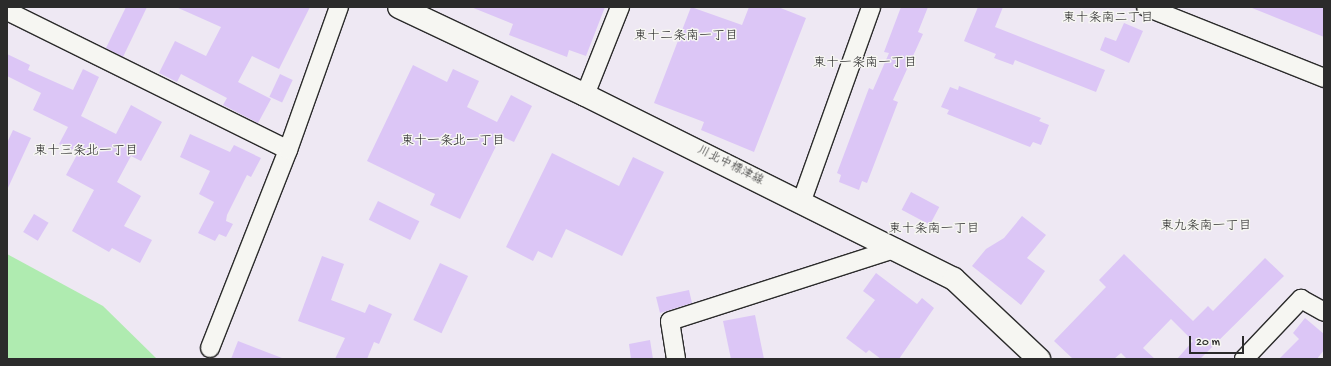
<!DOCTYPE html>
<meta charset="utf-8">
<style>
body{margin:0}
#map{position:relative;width:1331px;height:366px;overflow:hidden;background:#eee8f3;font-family:"Gochi Hand","Klee One",sans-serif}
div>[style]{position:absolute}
.green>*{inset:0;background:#afebb0}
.building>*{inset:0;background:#dcc6f6;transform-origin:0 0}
.roads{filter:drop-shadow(1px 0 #2b2b2b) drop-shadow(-1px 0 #2b2b2b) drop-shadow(0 1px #2b2b2b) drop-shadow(0 -1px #2b2b2b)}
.street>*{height:18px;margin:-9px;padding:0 9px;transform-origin:9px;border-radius:9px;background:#f6f6f2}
.secondary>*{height:22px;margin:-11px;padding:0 11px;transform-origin:11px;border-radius:11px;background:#f6f6f2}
span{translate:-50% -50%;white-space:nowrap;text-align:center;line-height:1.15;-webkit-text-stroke:3px #f6f6f2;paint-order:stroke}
.street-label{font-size:12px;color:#2b2b2b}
.neighbourhood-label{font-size:13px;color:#2b2b2b}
.frame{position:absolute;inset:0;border:8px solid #2b2b2b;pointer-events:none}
.scale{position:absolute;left:1189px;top:336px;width:55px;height:18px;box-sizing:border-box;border:2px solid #2b2b2b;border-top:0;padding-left:5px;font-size:12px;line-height:14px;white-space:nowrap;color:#2b2b2b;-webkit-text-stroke:3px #f6f6f2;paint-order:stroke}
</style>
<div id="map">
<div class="green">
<div style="clip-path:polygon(7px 254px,103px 306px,157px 359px,7px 359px)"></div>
</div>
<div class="building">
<div style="clip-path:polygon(126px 7px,147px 7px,123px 57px,106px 48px)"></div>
<div style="clip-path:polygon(176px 7px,310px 7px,279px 69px,252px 56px,238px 82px,271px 99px,258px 123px,223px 105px,227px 98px,181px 74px,177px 82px,159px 73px,175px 41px,206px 56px,221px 27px)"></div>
<div style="clip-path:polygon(471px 7px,605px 7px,586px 56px,569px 50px,567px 57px,509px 35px,513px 24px)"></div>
<div style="clip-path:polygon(691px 7px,742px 25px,749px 7px,778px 7px,806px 18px,754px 152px,701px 130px,704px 122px,654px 103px)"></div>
<div style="clip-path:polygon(901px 7px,928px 7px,918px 32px,923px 34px,893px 100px,898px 102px,867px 183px,862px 181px,859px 190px,839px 182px,841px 175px,837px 173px,869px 88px,873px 90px,889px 53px,884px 52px)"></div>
<div style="clip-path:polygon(978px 7px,1003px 7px,995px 27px,1105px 70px,1096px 92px,1015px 60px,1013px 65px,994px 58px,996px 54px,964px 41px)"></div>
<div style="clip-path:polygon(1324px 7px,1324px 37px,1252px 8px,1252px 7px)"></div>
<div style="clip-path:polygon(1124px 23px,1143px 31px,1129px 63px,1100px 50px,1105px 37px,1116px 41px)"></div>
<div style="clip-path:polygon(7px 54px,30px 65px,28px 70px,73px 90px,83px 69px,99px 77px,81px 116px,116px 134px,131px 105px,162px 122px,141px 161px,131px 156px,117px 182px,141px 196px,124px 226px,152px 240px,140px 263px,112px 248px,109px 252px,72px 231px,94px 190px,66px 175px,78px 153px,59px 144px,68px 127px,33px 110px,41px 93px,7px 76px)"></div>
<div style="clip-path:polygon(413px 65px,447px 82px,453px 69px,479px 81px,467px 107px,497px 122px,511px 95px,532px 106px,514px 142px,501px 136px,460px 219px,430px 205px,435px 194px,367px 161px)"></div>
<div style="left:280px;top:74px;width:14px;height:25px;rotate:25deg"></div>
<div style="clip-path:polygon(959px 86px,1041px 118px,1039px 121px,1049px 125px,1041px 145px,1033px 142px,1030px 147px,947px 114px,949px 110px,941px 107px,950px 87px,958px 90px)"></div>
<div style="clip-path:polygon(13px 130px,31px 138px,7px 190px,7px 143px)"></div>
<div style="clip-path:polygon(190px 134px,230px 152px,234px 145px,261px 158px,251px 177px,247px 175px,227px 215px,226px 221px,233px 224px,226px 237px,219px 234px,215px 241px,198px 233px,214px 202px,199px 194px,210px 171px,180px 157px)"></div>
<div style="clip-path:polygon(552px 153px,619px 186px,633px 157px,664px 172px,622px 256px,566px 229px,552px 258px,538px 251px,533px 261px,506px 247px)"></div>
<div style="left:911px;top:192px;width:32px;height:20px;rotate:28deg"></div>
<div style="left:378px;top:201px;width:46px;height:21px;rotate:26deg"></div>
<div style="left:34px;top:214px;width:17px;height:21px;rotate:31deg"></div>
<div style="clip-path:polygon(1022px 216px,1046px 235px,1027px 258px,1045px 271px,1021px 305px,972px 266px,986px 249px,1004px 238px)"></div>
<div style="clip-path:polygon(1124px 254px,1193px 321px,1208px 306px,1213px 311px,1265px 258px,1284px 276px,1200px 359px,1177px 359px,1193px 341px,1171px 319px,1143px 348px,1155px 359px,1127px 359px,1121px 353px,1114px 359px,1073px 359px,1054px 341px,1106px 287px,1099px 280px)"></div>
<div style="clip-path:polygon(322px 256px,344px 264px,331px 300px,365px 313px,369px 304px,392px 314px,379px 344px,374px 342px,367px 359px,335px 359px,345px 338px,298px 321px)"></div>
<div style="left:440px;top:263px;width:31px;height:63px;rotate:25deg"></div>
<div style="clip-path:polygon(876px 273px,917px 304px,922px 298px,934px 308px,899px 359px,881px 359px,869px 350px,866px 353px,846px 338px,875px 300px,863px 291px)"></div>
<div style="clip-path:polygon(689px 290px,692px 303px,660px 313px,656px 297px)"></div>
<div style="clip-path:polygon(755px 315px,764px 359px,731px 359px,723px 321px)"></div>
<div style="clip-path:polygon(1305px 318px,1324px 334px,1324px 350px,1317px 359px,1279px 359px,1299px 339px,1293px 333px)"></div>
<div style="clip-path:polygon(650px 340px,653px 359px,631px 359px,629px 344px)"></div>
<div style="clip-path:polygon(238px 341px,282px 358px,282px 359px,231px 359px)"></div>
</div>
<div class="roads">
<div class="street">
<div style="left:1146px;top:7px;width:192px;rotate:21.7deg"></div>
<div style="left:7px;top:11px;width:313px;rotate:26.3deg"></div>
<div style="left:585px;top:95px;width:95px;rotate:-68.3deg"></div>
<div style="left:801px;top:203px;width:208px;rotate:-70.3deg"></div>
<div style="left:210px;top:348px;width:213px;rotate:-68.5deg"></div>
<div style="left:288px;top:150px;width:152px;rotate:-70.4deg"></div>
<div style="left:676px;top:359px;width:38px;rotate:-99deg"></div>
<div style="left:670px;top:321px;width:238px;rotate:-17.8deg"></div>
<div style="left:1244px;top:359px;width:83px;rotate:-46.5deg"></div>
<div style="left:1301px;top:299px;width:26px;rotate:29deg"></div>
</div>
<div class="secondary">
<div style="left:399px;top:7px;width:206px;rotate:25.3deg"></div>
<div style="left:585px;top:95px;width:412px;rotate:26.5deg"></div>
<div style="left:954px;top:279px;width:117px;rotate:43.3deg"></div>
</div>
</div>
<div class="street-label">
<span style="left:730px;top:167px;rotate:27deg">川北中標津線</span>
</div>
<div class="neighbourhood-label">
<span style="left:1108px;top:19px">東十条南二丁目</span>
<span style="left:686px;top:37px">東十二条南一丁目</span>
<span style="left:865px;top:64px">東十一条南一丁目</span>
<span style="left:453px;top:142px">東十一条北一丁目</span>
<span style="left:86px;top:152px">東十三条北一丁目</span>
<span style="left:1206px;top:227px">東九条南一丁目</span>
<span style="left:934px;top:230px">東十条南一丁目</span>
</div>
<div class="frame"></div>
<div class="scale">20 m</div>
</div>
